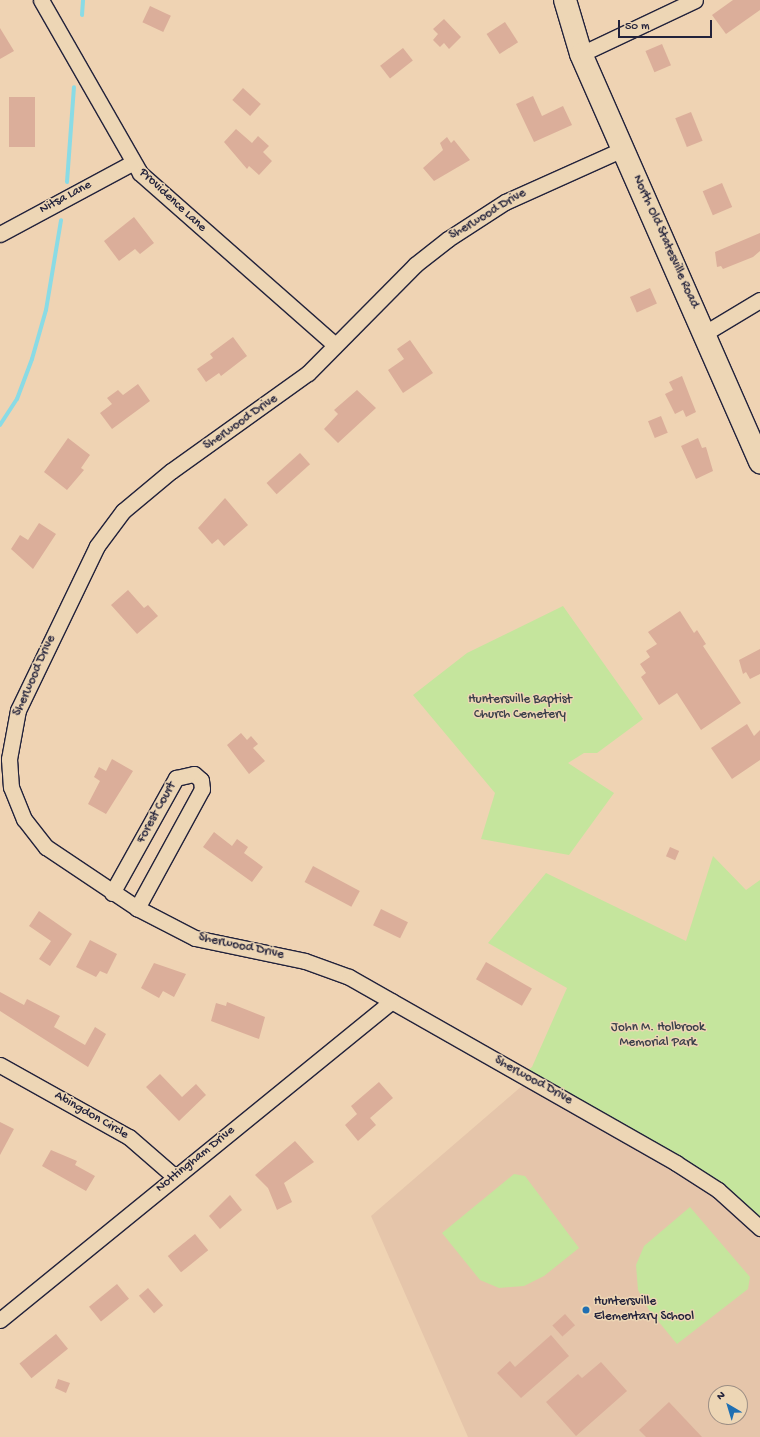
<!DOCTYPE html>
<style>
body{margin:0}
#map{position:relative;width:760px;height:1437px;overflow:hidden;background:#efd3b3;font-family:"Gochi Hand",sans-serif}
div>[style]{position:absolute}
.built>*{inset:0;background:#e5c5aa}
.green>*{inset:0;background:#c5e59d}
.stream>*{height:4px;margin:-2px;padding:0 2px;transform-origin:2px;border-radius:2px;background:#8adbe5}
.building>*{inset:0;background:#dbae9a;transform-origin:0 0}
.roads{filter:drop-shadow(1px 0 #22223b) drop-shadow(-1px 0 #22223b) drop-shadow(0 1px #22223b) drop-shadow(0 -1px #22223b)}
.minor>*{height:15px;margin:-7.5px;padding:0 7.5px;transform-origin:7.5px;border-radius:7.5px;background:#edd6b5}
.primary>*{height:22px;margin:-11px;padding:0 11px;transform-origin:11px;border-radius:11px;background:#edd6b5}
.dots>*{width:11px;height:11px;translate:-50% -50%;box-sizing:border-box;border:2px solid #edd6b5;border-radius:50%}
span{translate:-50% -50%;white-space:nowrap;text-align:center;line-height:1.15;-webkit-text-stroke:3px #edd6b5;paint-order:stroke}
.street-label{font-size:13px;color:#22223b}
.park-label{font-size:13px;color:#3a3f4a}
.poi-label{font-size:13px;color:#22223b}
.left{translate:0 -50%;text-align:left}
.north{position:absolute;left:708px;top:1385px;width:40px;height:40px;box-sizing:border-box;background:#edd6b5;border:1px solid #9c8e84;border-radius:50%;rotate:322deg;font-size:11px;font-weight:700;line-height:16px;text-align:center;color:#22223b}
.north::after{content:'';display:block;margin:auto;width:14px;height:18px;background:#1f6fb2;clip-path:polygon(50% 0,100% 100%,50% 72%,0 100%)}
.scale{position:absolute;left:618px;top:20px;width:94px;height:18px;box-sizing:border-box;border:2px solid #22223b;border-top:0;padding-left:5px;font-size:12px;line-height:14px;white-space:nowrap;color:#22223b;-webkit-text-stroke:3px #edd6b5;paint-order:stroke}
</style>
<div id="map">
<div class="built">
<div style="clip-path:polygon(evenodd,530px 1079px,610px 1124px,760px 1228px,760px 1437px,468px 1437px,371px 1216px,530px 1079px,716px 1393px,740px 1393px,740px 1417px,716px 1417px,716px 1393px)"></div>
</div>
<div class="green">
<div style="clip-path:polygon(563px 606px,643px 719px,597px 753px,584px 753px,568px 763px,614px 793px,569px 855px,481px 839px,495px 793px,413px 695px,467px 653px)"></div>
<div style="clip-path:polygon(713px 856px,746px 890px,760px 880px,760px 1228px,743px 1211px,522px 1075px,532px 1067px,567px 988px,488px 943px,546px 873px,686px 941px)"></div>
<div style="clip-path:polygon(514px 1174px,525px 1176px,579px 1248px,544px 1276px,524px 1286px,499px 1288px,480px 1280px,442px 1233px)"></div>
<div style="clip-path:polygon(690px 1207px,750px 1277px,748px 1289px,677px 1344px,649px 1310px,638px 1290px,636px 1265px,644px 1246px)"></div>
</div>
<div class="stream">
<div style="left:82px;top:15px;width:15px;rotate:-86deg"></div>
<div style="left:67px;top:182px;width:95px;rotate:-85.8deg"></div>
<div style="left:0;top:425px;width:31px;rotate:-57deg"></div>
<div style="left:17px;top:399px;width:43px;rotate:-69.4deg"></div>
<div style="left:32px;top:359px;width:51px;rotate:-74.1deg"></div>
<div style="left:46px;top:310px;width:91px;rotate:-80.5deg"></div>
</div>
<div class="building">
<div style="clip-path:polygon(733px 0,760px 0,760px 10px,726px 34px,712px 15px)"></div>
<div style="left:150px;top:6px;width:23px;height:18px;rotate:25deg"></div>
<div style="clip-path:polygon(444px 19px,461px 37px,449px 49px,444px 43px,440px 47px,433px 40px,438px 34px,433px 29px)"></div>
<div style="left:505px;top:22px;width:24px;height:22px;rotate:57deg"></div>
<div style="clip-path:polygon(0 28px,14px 51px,0 59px)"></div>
<div style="left:662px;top:44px;width:23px;height:18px;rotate:67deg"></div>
<div style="left:403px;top:48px;width:16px;height:29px;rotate:52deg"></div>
<div style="left:243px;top:88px;width:24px;height:16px;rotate:42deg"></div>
<div style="clip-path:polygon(533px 96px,542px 116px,563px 106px,572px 125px,534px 142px,516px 104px)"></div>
<div style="left:9px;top:97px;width:26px;height:50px"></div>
<div style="left:691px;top:112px;width:31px;height:17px;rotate:68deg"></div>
<div style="clip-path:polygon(236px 129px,252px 143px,258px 136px,269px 146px,263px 152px,272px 161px,259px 175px,249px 166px,247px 169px,224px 142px)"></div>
<div style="clip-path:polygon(447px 137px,451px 143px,454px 140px,470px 160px,434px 181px,423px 168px,443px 150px,440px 143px)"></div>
<div style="left:722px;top:183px;width:26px;height:21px;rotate:67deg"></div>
<div style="clip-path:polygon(134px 217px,154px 243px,140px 254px,135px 249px,119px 261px,104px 241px)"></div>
<div style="clip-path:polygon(760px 233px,760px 251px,753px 257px,723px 269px,721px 266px,717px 267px,715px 252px)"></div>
<div style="left:650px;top:288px;width:17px;height:22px;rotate:66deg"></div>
<div style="clip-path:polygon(233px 337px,247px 356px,221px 376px,219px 373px,206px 382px,197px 369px,213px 358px,210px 354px)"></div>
<div style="clip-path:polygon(410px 340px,433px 373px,403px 393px,388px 370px,404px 359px,397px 349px)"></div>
<div style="clip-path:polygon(682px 376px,696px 412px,686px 417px,683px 410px,675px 414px,665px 394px,673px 390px,669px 382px)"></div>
<div style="clip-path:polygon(138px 384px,150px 401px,112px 429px,100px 413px,112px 404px,107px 398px,118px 390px,123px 395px)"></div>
<div style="clip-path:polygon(357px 390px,376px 408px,338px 443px,324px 429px,338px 414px,334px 410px)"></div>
<div style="left:661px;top:416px;width:18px;height:14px;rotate:68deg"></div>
<div style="clip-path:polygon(68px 438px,90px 455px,81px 468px,84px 470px,67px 490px,44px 472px)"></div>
<div style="clip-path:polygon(698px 438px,702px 448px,706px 447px,713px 471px,696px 479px,681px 446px)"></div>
<div style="left:300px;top:453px;width:15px;height:45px;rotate:48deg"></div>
<div style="clip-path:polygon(225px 498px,248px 525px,224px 546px,218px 539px,212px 544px,198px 528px)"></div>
<div style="clip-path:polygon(39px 523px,56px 534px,33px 569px,11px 549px,20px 535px,28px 540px)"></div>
<div style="clip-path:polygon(128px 590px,144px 608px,148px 605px,158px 616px,137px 634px,111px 605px)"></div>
<div style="clip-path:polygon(680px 611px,694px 633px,697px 630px,706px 644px,703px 646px,741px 703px,701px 730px,677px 693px,659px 705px,641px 677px,646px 673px,640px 664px,650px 657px,646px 651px,657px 644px,648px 632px)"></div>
<div style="clip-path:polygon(760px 649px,760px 674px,750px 679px,746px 672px,743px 674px,739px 660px)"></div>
<div style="clip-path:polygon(747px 724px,754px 736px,760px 730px,760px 760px,732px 779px,711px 748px)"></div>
<div style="clip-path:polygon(241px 733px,247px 740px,251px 736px,258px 744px,253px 748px,265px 761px,249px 774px,227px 745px)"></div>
<div style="clip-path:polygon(112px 759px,133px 771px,106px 814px,88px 804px,100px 781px,94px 777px,99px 767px,106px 771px)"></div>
<div style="clip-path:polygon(214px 832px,232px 846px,237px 839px,248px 847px,244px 853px,263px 867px,252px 882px,203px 847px)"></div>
<div style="left:670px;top:847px;width:10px;height:10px;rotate:24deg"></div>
<div style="left:313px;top:866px;width:53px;height:18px;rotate:28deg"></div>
<div style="left:381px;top:909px;width:30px;height:18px;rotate:26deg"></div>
<div style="clip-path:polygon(39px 911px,72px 934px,50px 966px,39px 959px,51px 941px,29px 926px)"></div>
<div style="clip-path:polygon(90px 940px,117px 954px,107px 974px,100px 971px,96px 977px,76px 967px)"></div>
<div style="left:486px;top:962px;width:53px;height:20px;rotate:30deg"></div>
<div style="clip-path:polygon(154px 963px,186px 974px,174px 997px,163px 991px,159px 998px,141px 988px)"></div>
<div style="clip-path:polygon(0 992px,24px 1005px,27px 999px,60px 1016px,54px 1027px,85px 1045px,95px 1027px,106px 1034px,88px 1067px,0 1011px)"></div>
<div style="clip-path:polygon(227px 1002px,265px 1017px,259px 1039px,211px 1021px,216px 1003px,226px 1006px)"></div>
<div style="clip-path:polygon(160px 1074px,182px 1097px,196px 1084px,206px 1095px,179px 1121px,146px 1087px)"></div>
<div style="clip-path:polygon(379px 1082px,393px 1098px,370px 1118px,376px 1125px,358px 1141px,345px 1125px,357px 1114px,351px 1106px)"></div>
<div style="clip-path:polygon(0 1122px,14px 1129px,0 1155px)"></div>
<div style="clip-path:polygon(295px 1141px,314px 1162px,284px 1183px,292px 1202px,277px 1210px,268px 1188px,255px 1175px)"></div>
<div style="clip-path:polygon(51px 1150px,77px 1161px,75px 1165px,95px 1176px,86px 1191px,42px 1166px)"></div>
<div style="clip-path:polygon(230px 1195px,242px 1210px,220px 1229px,209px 1216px)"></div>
<div style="left:195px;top:1234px;width:21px;height:35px;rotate:51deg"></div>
<div style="left:117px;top:1284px;width:19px;height:36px;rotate:51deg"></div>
<div style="left:148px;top:1288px;width:23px;height:12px;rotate:49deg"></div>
<div style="left:565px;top:1314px;width:15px;height:17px;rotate:48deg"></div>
<div style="left:56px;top:1334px;width:19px;height:47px;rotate:51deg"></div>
<div style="clip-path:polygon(551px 1335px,569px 1356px,521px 1398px,497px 1373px,510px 1361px,515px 1367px)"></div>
<div style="clip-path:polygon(601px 1362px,627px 1391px,576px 1436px,546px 1402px,578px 1374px,582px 1378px)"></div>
<div style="clip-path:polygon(58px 1379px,70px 1383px,66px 1393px,55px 1388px)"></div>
<div style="clip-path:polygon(669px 1402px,702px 1437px,646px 1437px,639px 1430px)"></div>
</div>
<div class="roads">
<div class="minor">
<div style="left:41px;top:0;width:199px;rotate:60.2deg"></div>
<div style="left:140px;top:173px;width:260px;rotate:41.4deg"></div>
<div style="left:581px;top:54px;width:126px;rotate:-25.3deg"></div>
<div style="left:623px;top:149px;width:129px;rotate:155.8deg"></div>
<div style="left:505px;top:202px;width:68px;rotate:147deg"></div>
<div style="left:448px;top:239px;width:42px;rotate:141.8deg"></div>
<div style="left:415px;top:265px;width:152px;rotate:134.7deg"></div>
<div style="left:308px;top:373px;width:168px;rotate:144.4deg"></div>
<div style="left:171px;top:471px;width:62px;rotate:140.2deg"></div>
<div style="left:123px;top:511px;width:44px;rotate:126.6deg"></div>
<div style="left:97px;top:546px;width:182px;rotate:115.7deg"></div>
<div style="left:18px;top:710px;width:50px;rotate:100.4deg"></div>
<div style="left:9px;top:759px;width:28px;rotate:86deg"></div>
<div style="left:11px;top:787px;width:35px;rotate:68deg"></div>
<div style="left:24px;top:819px;width:36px;rotate:52deg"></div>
<div style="left:46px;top:847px;width:110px;rotate:33.8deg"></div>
<div style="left:137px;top:908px;width:65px;rotate:27.3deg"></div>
<div style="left:195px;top:938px;width:112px;rotate:11.8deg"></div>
<div style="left:305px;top:961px;width:47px;rotate:20deg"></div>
<div style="left:349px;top:977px;width:376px;rotate:29.6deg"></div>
<div style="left:676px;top:1163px;width:50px;rotate:32.7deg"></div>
<div style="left:718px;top:1190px;width:57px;rotate:42.1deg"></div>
<div style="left:0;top:234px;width:150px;rotate:-28.3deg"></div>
<div style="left:705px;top:333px;width:64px;rotate:-31deg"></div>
<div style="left:112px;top:893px;width:132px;rotate:-60.9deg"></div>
<div style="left:176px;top:778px;width:18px;rotate:-13deg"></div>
<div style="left:194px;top:774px;width:9px;rotate:41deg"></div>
<div style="left:201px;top:780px;width:9px;rotate:84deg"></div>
<div style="left:202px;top:789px;width:136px;rotate:118.6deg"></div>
<div style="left:0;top:1065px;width:148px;rotate:29.2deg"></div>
<div style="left:129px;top:1137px;width:61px;rotate:41deg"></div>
<div style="left:0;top:1320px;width:505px;rotate:-39.14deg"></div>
</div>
<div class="primary">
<div style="left:565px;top:0;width:56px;rotate:73.5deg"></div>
<div style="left:581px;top:54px;width:446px;rotate:66.3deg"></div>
</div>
</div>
<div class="dots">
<div style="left:586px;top:1310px;background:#1f6fb2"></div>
</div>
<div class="street-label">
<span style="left:66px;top:198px;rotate:-28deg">Nitsa Lane</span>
<span style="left:172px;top:201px;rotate:43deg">Providence Lane</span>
<span style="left:488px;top:215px;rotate:-31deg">Sherwood Drive</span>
<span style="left:665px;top:242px;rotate:66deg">North Old Statesville Road</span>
<span style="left:241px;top:423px;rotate:-35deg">Sherwood Drive</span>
<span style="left:35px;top:676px;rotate:-66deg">Sherwood Drive</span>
<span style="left:157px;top:813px;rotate:-61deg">Forest Court</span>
<span style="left:241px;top:947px;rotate:12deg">Sherwood Drive</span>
<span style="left:533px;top:1081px;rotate:29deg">Sherwood Drive</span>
<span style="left:91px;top:1116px;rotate:30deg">Abingdon Circle</span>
<span style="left:196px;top:1160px;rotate:-39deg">Nottingham Drive</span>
</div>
<div class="park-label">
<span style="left:520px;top:708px">Huntersville Baptist<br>Church Cemetery</span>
<span style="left:658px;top:1036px">John M. Holbrook<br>Memorial Park</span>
</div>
<div class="poi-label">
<span class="left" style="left:594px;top:1310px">Huntersville<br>Elementary School</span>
</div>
<div class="north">N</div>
<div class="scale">50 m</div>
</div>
